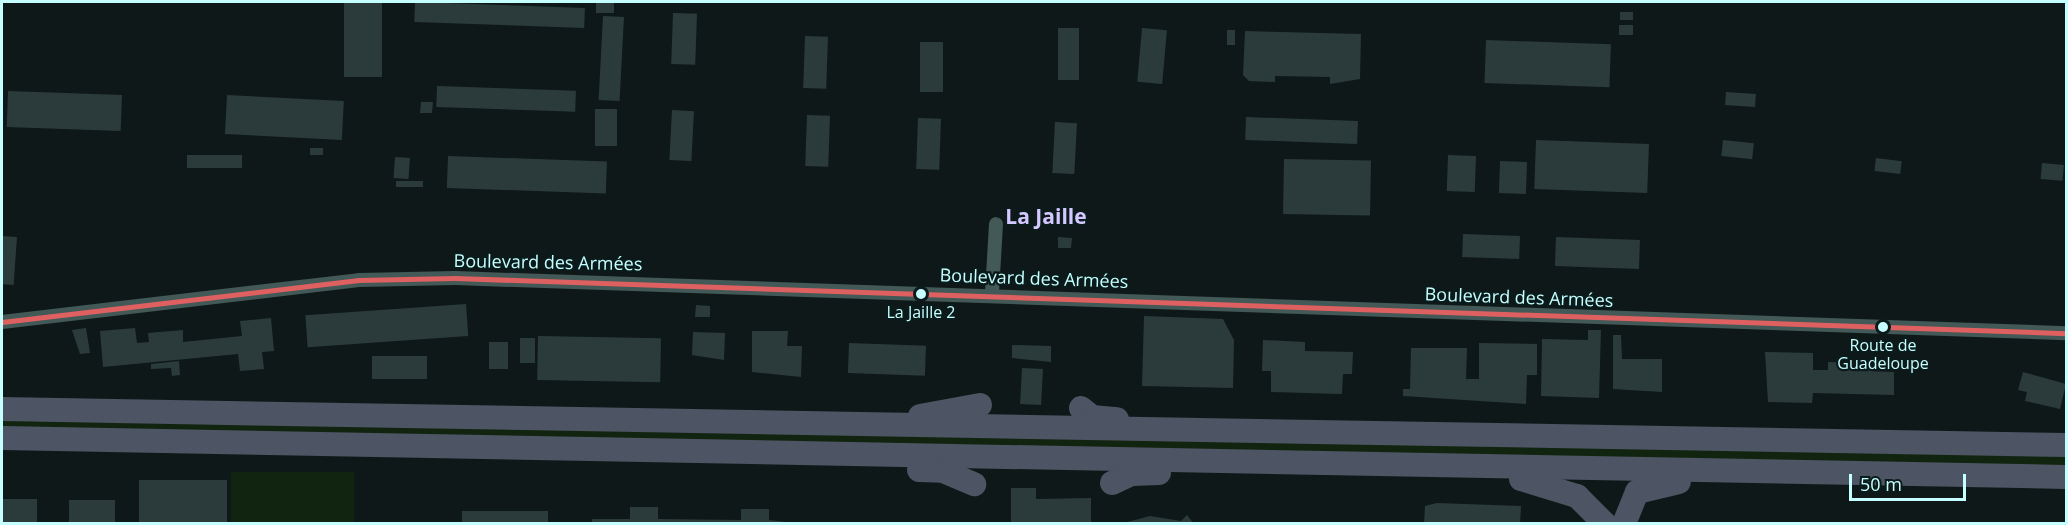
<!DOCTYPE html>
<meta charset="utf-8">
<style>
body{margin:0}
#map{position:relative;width:2068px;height:525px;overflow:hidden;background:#0f1818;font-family:"Open Sans",sans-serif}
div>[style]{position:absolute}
.green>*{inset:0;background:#11240f;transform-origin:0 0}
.building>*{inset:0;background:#2b3b3b;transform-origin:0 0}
.street>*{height:14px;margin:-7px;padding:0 7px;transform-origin:7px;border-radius:7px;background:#425957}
.highway>*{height:24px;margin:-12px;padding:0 12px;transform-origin:12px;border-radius:12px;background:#4d5463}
.bus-1>*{height:4.5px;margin:-2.25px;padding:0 2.25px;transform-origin:2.25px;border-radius:2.25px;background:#df6060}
.dots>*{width:16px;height:16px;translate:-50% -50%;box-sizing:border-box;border:3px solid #0b1b1c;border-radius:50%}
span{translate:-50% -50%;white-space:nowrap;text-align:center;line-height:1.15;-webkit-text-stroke:4.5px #0b1b1c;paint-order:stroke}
.bus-label{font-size:16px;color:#c5ffff}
.street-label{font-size:18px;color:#c5ffff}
.quarter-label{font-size:21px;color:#d5c7ff;font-weight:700}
.frame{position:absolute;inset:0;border:3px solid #c5ffff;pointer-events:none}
.scale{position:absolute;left:1849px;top:474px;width:117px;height:27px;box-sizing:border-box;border:3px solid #c5ffff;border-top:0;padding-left:8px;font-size:18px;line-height:21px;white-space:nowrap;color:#c5ffff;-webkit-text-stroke:4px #0b1b1c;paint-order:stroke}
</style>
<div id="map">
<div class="green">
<div style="left:2px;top:419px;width:2064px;height:11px;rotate:1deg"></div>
<div style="left:231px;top:472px;width:123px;height:51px"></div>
</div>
<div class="building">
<div style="left:344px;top:2px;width:38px;height:75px"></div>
<div style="left:415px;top:2px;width:170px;height:20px;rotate:2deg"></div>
<div style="left:596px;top:2px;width:18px;height:11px"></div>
<div style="left:1620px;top:12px;width:13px;height:8px"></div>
<div style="left:673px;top:13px;width:24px;height:51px;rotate:2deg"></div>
<div style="left:603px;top:16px;width:21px;height:84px;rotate:3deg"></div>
<div style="left:1619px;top:25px;width:14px;height:10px"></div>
<div style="left:1058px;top:28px;width:21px;height:52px"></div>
<div style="left:1142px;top:28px;width:25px;height:54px;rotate:5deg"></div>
<div style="left:1227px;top:30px;width:8px;height:15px"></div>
<div style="clip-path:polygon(1245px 31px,1361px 34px,1360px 79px,1330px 84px,1330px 77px,1275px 76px,1275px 82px,1249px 81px,1243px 75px)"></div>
<div style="left:805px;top:36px;width:23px;height:52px;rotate:2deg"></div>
<div style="left:1486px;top:40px;width:125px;height:43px;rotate:2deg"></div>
<div style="left:920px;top:42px;width:23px;height:50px"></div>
<div style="left:437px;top:86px;width:139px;height:21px;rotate:2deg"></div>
<div style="left:8px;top:91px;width:114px;height:36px;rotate:2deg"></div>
<div style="left:1726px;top:92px;width:30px;height:13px;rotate:4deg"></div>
<div style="left:227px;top:95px;width:117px;height:39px;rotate:3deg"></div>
<div style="clip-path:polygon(421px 102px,433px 102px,432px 113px,420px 113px)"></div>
<div style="left:595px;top:109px;width:22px;height:37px"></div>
<div style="left:672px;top:110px;width:22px;height:50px;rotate:3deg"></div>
<div style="left:807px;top:115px;width:23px;height:51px;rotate:2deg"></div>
<div style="left:1246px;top:117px;width:112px;height:23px;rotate:2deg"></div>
<div style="left:918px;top:118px;width:23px;height:51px;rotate:2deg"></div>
<div style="left:1055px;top:122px;width:22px;height:51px;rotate:3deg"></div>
<div style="left:1536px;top:140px;width:113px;height:49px;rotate:2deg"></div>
<div style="left:1723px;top:140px;width:31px;height:16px;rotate:6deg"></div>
<div style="left:310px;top:148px;width:13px;height:7px"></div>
<div style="left:187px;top:155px;width:55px;height:13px"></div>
<div style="left:1448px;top:155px;width:28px;height:36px;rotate:2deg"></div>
<div style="left:448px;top:156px;width:159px;height:32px;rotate:2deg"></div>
<div style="left:395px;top:157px;width:15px;height:21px;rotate:4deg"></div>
<div style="left:1876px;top:158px;width:26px;height:13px;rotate:7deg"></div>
<div style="left:1284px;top:159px;width:87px;height:55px;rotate:1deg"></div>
<div style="left:1500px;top:161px;width:27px;height:32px;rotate:2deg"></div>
<div style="left:2042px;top:163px;width:22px;height:16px;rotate:5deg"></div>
<div style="left:396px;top:181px;width:27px;height:6px"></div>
<div style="left:1463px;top:234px;width:57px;height:23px;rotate:2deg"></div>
<div style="left:2px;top:236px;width:15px;height:48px;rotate:4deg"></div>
<div style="clip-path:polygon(1058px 237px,1072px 238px,1071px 248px,1058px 248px)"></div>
<div style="left:1556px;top:237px;width:84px;height:29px;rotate:2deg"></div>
<div style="left:466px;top:304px;width:32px;height:161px;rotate:86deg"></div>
<div style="clip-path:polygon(696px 305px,710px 306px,710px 317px,695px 317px)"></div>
<div style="clip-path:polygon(1144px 316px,1223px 319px,1234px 340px,1233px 388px,1142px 386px)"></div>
<div style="clip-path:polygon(271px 318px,274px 351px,262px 352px,264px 369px,240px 371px,238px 354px,103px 367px,100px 331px,135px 328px,137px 343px,149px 342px,148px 333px,183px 330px,183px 342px,242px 336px,240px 321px)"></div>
<div style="clip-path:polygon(86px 328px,90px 353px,80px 354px,72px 330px)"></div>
<div style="clip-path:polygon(1588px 330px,1601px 330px,1599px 398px,1541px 396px,1542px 339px,1588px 340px)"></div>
<div style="clip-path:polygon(752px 331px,788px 331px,787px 346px,802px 346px,801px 377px,752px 372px)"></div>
<div style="clip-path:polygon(693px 332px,725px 333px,724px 360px,692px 355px)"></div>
<div style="clip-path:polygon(1613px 335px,1621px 335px,1622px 359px,1662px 359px,1662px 392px,1613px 389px)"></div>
<div style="left:538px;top:336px;width:123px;height:44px;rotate:1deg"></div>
<div style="left:520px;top:338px;width:15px;height:25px"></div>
<div style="clip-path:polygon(1263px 340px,1305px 342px,1305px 351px,1353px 352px,1352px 374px,1343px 374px,1342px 394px,1271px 392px,1271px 371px,1262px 371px)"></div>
<div style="left:489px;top:342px;width:19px;height:27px"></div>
<div style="left:849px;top:343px;width:77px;height:30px;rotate:2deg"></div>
<div style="clip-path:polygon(1479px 343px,1537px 344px,1537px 375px,1527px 375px,1526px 404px,1403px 396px,1403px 389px,1410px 389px,1411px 348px,1467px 348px,1466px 379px,1479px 379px)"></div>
<div style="clip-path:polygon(1012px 345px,1051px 346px,1051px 362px,1012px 358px)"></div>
<div style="clip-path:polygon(1765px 352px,1813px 353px,1813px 370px,1828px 370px,1828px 362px,1870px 363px,1870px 371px,1894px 372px,1894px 395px,1813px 393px,1812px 403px,1768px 402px)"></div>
<div style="left:372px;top:356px;width:55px;height:23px"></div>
<div style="clip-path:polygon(179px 361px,180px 375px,172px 376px,171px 368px,151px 369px,151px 364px)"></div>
<div style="left:1022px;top:368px;width:21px;height:36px;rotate:3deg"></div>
<div style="clip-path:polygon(2023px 372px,2066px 384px,2060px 409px,2025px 401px,2027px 392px,2018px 390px)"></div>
<div style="left:227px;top:480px;width:44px;height:88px;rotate:90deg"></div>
<div style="clip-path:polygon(1011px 488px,1036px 488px,1036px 499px,1091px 498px,1091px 524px,1011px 524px)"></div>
<div style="left:2px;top:499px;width:35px;height:25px"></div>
<div style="left:69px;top:500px;width:46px;height:24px"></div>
<div style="clip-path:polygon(1437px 503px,1521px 506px,1520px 524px,1424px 524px,1425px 506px)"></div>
<div style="clip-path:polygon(630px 507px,658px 507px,658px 519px,741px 520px,741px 509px,769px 509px,769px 520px,803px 524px,592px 524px,592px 519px,630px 519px)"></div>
<div style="left:462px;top:511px;width:86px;height:13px"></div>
<div style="clip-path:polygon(1187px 515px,1194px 524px,1120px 524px,1150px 516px,1181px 521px)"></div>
</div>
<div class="street">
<div style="left:992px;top:293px;width:69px;rotate:-86.7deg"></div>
<div style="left:2px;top:322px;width:359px;rotate:-6.7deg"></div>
<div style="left:359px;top:280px;width:96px;rotate:-1.2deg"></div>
<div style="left:455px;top:278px;width:1612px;rotate:1.96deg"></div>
</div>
<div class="highway">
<div style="left:1081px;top:408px;width:14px;rotate:39deg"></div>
<div style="left:1092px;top:417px;width:25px;rotate:5deg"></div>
<div style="left:2px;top:409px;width:2064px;rotate:1deg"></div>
<div style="left:920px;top:416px;width:61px;rotate:-10.4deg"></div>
<div style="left:2px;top:438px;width:2064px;rotate:1.08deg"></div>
<div style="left:919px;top:470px;width:24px;rotate:2deg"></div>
<div style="left:943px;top:471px;width:34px;rotate:23deg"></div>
<div style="left:1521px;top:479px;width:59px;rotate:16.9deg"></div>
<div style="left:1577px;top:496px;width:40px;rotate:45deg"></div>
<div style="left:1112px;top:483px;width:21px;rotate:-25deg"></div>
<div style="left:1131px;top:474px;width:28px;rotate:-2deg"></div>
<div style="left:1624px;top:524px;width:35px;rotate:-68deg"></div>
<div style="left:1637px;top:492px;width:43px;rotate:-13.4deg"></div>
</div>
<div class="bus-1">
<div style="left:2px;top:322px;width:359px;rotate:-6.7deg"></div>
<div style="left:359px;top:280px;width:96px;rotate:-1.2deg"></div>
<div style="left:455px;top:278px;width:1612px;rotate:1.96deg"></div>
</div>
<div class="dots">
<div style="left:921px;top:294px;background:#c5ffff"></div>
<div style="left:1883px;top:327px;background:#c5ffff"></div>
</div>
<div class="bus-label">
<span style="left:921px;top:312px">La Jaille 2</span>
<span style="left:1883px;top:354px">Route de<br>Guadeloupe</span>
</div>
<div class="street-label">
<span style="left:548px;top:262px;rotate:1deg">Boulevard des Armées</span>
<span style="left:1034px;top:278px;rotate:2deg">Boulevard des Armées</span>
<span style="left:1519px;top:297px;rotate:2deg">Boulevard des Armées</span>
</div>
<div class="quarter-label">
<span style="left:1046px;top:216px">La Jaille</span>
</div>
<div class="frame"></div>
<div class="scale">50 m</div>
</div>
